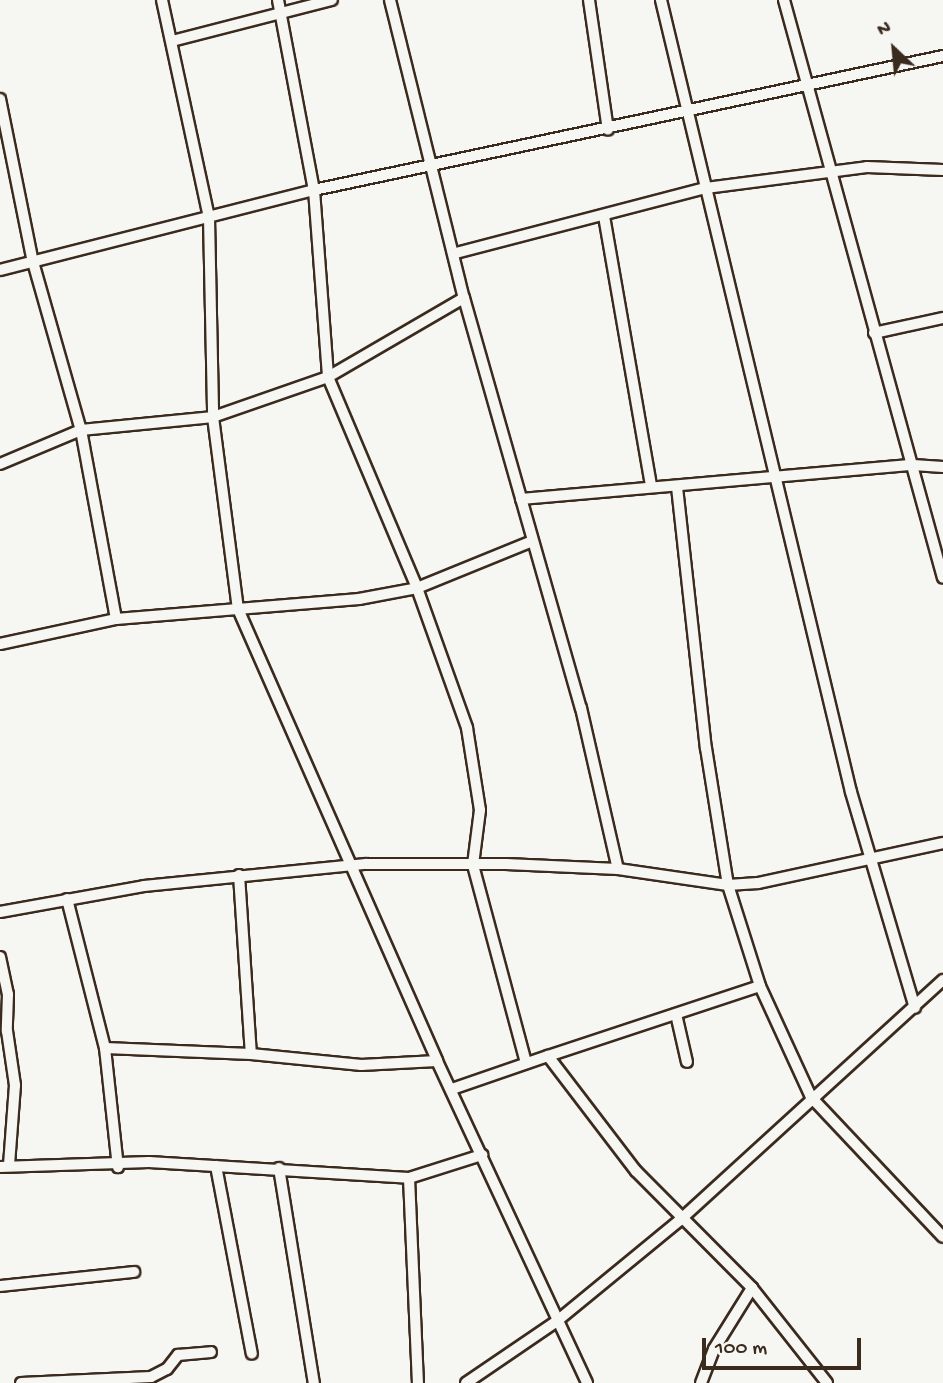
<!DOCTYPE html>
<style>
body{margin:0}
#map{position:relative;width:943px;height:1383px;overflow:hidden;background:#f6f6f2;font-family:"Gochi Hand",sans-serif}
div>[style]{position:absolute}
.roads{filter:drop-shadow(2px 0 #3b2a1e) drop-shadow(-2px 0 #3b2a1e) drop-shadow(0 2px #3b2a1e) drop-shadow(0 -2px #3b2a1e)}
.minor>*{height:10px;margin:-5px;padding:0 5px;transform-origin:5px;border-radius:5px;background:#f6f6f2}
span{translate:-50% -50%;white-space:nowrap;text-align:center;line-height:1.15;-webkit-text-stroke:7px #f6f6f2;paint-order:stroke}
.north{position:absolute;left:859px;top:14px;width:70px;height:70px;-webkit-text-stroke:5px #f6f6f2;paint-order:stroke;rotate:334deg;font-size:19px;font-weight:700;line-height:28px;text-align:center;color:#3b2a1e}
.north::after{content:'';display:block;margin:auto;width:24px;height:32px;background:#3b2a1e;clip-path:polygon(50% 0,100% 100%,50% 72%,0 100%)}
.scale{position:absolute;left:702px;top:1338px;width:159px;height:32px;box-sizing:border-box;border:4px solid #3b2a1e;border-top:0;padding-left:9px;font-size:21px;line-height:24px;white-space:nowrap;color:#3b2a1e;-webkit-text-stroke:5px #f6f6f2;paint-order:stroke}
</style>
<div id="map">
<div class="roads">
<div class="minor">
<div style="left:162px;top:0;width:223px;rotate:77.8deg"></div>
<div style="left:209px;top:218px;width:199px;rotate:88.8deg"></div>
<div style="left:213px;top:417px;width:194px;rotate:82.6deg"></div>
<div style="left:238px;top:609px;width:494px;rotate:66.2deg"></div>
<div style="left:437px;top:1061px;width:355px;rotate:65deg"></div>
<div style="left:278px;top:0;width:193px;rotate:79.3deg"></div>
<div style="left:314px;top:190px;width:188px;rotate:85.7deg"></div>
<div style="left:328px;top:377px;width:229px;rotate:67.1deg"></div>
<div style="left:417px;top:588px;width:149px;rotate:70.3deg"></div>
<div style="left:467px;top:728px;width:83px;rotate:81deg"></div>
<div style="left:480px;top:810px;width:55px;rotate:97.3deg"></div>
<div style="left:473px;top:865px;width:205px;rotate:75deg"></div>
<div style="left:390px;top:0;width:307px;rotate:76.1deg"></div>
<div style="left:464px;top:298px;width:426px;rotate:74.1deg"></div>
<div style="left:581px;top:708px;width:165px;rotate:77.1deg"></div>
<div style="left:589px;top:0;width:131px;rotate:81.7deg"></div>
<div style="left:661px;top:0;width:814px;rotate:76.51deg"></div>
<div style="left:851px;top:792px;width:225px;rotate:73.5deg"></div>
<div style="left:784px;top:0;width:599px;rotate:74.62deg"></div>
<div style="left:172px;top:41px;width:165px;rotate:-14.4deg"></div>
<div style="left:0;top:99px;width:166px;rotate:78.6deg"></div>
<div style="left:33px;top:262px;width:175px;rotate:74.1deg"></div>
<div style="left:81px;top:430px;width:192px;rotate:79.5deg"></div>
<div style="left:604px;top:216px;width:274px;rotate:80.1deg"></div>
<div style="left:456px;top:253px;width:258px;rotate:-14.6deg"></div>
<div style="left:706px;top:188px;width:162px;rotate:-7.4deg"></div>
<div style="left:867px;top:167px;width:76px;rotate:2.3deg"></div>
<div style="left:0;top:270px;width:324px;rotate:-14.3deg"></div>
<div style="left:314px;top:190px;width:643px;rotate:-12.03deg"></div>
<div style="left:874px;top:333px;width:71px;rotate:-12.3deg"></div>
<div style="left:0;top:464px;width:88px;rotate:-22.8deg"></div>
<div style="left:81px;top:430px;width:133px;rotate:-5.6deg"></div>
<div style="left:213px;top:417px;width:122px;rotate:-19.2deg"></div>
<div style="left:328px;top:377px;width:157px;rotate:-30.2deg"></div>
<div style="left:677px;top:487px;width:263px;rotate:83.7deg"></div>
<div style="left:706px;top:748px;width:139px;rotate:80.9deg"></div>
<div style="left:728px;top:885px;width:106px;rotate:72.4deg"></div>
<div style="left:760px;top:986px;width:122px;rotate:65.3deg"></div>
<div style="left:811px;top:1097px;width:192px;rotate:46.7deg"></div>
<div style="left:521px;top:499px;width:393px;rotate:-5deg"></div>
<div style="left:913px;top:465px;width:30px;rotate:4deg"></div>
<div style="left:0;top:644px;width:119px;rotate:-12.2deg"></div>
<div style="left:116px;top:619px;width:244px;rotate:-4.7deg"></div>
<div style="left:359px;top:599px;width:59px;rotate:-10.7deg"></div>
<div style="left:417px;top:588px;width:124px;rotate:-22.2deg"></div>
<div style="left:239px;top:875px;width:179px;rotate:86.2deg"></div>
<div style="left:67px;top:899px;width:154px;rotate:75.7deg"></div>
<div style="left:105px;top:1048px;width:120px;rotate:83.8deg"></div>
<div style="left:0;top:912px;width:146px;rotate:-10.2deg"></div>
<div style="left:144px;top:886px;width:223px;rotate:-5.7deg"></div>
<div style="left:366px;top:864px;width:140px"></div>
<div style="left:506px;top:864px;width:112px;rotate:2.6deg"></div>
<div style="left:618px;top:869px;width:111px;rotate:8.3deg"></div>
<div style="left:728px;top:885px;width:30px;rotate:-4deg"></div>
<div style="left:758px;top:883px;width:189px;rotate:-12.2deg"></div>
<div style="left:0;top:957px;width:38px;rotate:78deg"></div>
<div style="left:8px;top:994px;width:37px;rotate:92deg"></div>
<div style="left:7px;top:1031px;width:55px;rotate:81.6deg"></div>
<div style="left:15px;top:1085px;width:80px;rotate:94.3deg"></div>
<div style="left:676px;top:1014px;width:49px;rotate:77.1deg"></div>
<div style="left:105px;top:1048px;width:146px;rotate:2.4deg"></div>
<div style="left:251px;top:1054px;width:111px;rotate:5.7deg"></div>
<div style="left:361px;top:1065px;width:76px;rotate:-3deg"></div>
<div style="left:548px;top:1056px;width:223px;rotate:-18.3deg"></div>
<div style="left:452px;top:1089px;width:102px;rotate:-19deg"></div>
<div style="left:548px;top:1056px;width:145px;rotate:52.6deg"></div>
<div style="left:636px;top:1171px;width:165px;rotate:45.2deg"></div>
<div style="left:752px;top:1288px;width:121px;rotate:51.7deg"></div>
<div style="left:216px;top:1166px;width:191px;rotate:79.2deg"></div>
<div style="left:0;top:1167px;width:149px;rotate:-1.9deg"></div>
<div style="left:149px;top:1162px;width:260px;rotate:3.5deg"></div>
<div style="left:409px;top:1178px;width:77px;rotate:-17.5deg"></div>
<div style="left:279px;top:1168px;width:218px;rotate:80.8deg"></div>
<div style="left:409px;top:1178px;width:205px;rotate:87.5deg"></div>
<div style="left:0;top:1286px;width:135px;rotate:-6deg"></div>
<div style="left:21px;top:1383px;width:130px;rotate:-2.6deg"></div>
<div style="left:151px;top:1377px;width:18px;rotate:-27deg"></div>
<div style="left:167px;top:1369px;width:18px;rotate:-52deg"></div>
<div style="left:178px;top:1355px;width:33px;rotate:-5deg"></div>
<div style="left:466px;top:1383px;width:110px;rotate:-34.3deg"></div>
<div style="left:557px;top:1321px;width:159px;rotate:-39.4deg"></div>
<div style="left:680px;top:1220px;width:356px;rotate:-42.4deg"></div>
<div style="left:701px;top:1383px;width:36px;rotate:-69deg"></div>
<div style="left:714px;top:1349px;width:72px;rotate:-58.1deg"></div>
</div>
</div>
<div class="north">N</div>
<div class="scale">100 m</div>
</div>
